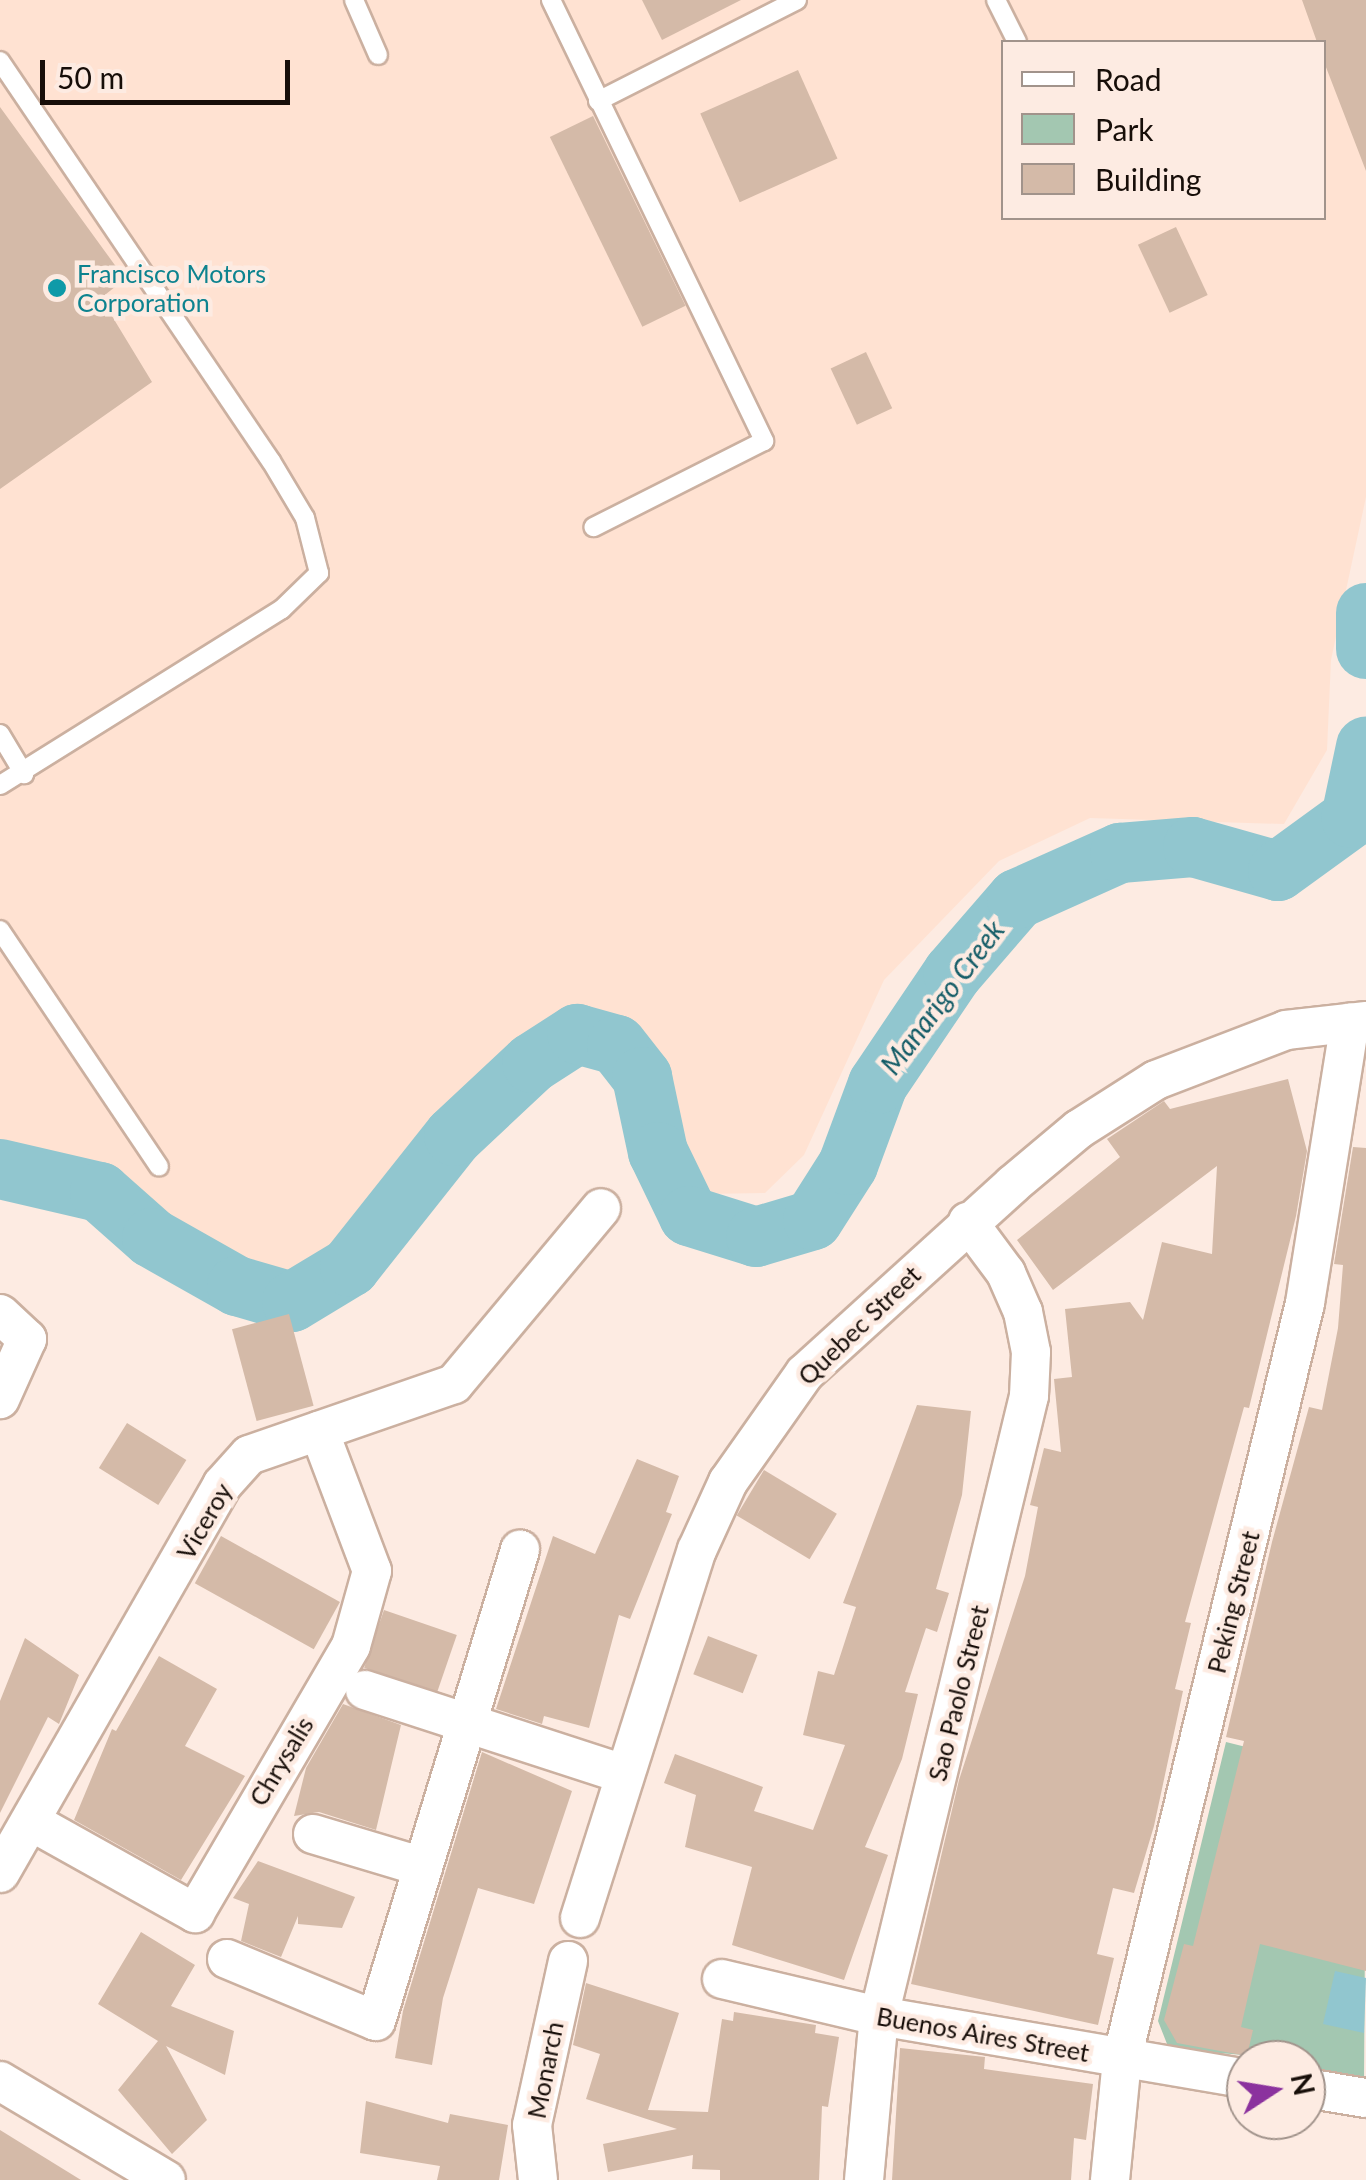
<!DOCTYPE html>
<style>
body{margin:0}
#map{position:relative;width:1366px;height:2180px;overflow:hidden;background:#fdebe2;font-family:Lato,sans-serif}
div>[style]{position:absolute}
.built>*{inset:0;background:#ffe2d2}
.green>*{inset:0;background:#a3c7b1}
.water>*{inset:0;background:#91c6cf}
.river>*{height:60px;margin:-30px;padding:0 30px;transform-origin:30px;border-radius:30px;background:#91c6cf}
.building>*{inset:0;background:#d4baa8;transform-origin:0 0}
.roads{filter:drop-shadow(2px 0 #cbb0a0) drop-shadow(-2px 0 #cbb0a0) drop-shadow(0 2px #cbb0a0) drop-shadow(0 -2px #cbb0a0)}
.lane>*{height:18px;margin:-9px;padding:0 9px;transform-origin:9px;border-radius:9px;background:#fff}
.street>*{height:38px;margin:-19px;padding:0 19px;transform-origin:19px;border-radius:19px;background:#fff}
.dots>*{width:28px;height:28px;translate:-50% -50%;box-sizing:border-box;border:5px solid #fdebe2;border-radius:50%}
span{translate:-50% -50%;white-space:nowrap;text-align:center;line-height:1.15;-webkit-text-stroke:9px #fdebe2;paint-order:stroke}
.culture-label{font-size:25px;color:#0d838f}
.left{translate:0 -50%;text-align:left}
.street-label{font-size:25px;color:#170e09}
.water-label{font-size:28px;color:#135c67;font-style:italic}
.legend{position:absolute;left:1001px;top:40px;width:325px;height:180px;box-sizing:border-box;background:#fdebe2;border:2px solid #a1938b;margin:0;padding:12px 18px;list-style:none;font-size:30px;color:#170e09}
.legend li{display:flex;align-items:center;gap:20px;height:50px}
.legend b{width:50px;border:2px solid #a1938b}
.north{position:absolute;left:1226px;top:2040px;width:100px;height:100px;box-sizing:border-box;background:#fdebe2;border:2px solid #a1938b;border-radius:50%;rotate:78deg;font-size:28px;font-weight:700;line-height:40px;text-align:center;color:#170e09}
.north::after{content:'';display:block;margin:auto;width:35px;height:45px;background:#8b329e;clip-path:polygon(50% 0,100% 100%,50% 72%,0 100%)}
.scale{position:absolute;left:40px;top:60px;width:250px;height:45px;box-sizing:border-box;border:5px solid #170e09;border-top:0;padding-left:12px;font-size:30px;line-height:35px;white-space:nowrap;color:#170e09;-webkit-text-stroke:8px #fdebe2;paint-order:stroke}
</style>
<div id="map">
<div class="built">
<div style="clip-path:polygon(evenodd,0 0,1366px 0,1366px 497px,1331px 660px,1327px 750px,1284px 824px,1090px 818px,999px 861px,884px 980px,804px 1155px,765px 1193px,707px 1194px,642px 1077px,617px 1045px,577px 1034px,532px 1063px,454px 1136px,350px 1267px,292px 1302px,237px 1286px,152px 1238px,100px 1192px,0 1169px,0 0,1004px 42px,1324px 42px,1324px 218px,1004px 218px,1004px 42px)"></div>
</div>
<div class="green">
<div style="clip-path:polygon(1226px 1742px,1366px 1777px,1364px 2084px,1306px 2073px,1306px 2060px,1169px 2049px,1158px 2021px)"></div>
</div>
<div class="water">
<div style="clip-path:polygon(1335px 1971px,1366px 1978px,1364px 2033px,1323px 2024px)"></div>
</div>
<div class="river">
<div style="left:1366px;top:613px;width:36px;rotate:90deg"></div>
<div style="left:0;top:1169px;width:103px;rotate:13deg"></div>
<div style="left:100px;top:1192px;width:69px;rotate:41.5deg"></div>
<div style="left:152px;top:1238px;width:98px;rotate:29.5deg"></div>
<div style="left:237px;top:1286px;width:57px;rotate:16.2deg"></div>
<div style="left:292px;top:1302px;width:68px;rotate:-31.1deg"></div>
<div style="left:350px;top:1267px;width:167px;rotate:-51.6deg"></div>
<div style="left:454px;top:1136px;width:107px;rotate:-43.1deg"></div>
<div style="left:532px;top:1063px;width:54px;rotate:-32.8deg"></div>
<div style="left:577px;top:1034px;width:41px;rotate:15.4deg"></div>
<div style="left:617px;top:1045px;width:41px;rotate:52deg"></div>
<div style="left:642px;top:1077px;width:77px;rotate:78deg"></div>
<div style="left:658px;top:1152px;width:71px;rotate:64.2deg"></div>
<div style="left:689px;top:1216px;width:70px;rotate:17.4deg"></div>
<div style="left:756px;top:1237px;width:59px;rotate:-16.6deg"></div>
<div style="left:813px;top:1220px;width:65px;rotate:-57.5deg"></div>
<div style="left:848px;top:1165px;width:86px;rotate:-69.7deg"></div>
<div style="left:878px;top:1084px;width:134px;rotate:-56deg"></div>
<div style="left:953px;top:973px;width:98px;rotate:-49.1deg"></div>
<div style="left:1017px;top:899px;width:113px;rotate:-24.1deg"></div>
<div style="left:1120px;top:853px;width:73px;rotate:-4.7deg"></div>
<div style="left:1193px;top:847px;width:88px;rotate:15.8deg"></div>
<div style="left:1278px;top:871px;width:90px;rotate:-36deg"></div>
<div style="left:1351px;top:818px;width:73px;rotate:-78.1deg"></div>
</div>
<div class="building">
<div style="clip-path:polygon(642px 0,741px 0,662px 40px)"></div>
<div style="clip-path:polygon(1302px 0,1366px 0,1366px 171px,1324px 62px,1324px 42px,1317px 42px)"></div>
<div style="left:798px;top:70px;width:97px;height:107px;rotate:66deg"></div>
<div style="clip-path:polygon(0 107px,125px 279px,101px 298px,152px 382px,0 489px)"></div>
<div style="left:593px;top:116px;width:211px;height:48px;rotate:64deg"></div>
<div style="left:1176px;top:227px;width:75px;height:42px;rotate:65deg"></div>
<div style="left:866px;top:352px;width:62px;height:39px;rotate:65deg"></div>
<div style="clip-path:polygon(1288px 1079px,1307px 1151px,1296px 1216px,1249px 1408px,1244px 1407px,1185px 1622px,1191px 1623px,1175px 1689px,1183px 1691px,1154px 1826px,1134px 1893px,1113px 1888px,1097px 1954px,1114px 1958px,1098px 2025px,911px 1984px,959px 1780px,1025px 1576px,1038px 1507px,1030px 1505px,1044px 1448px,1061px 1452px,1054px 1379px,1072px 1377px,1065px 1309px,1130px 1302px,1143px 1320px,1162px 1242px,1212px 1254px,1217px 1166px,1053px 1290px,1017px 1240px,1120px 1157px,1107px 1139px,1164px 1101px,1170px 1109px)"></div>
<div style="clip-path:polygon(1353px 1147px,1366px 1148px,1366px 1971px,1260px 1944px,1241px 2027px,1253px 2030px,1247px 2056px,1177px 2043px,1164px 2020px,1184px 1944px,1193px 1946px,1244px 1741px,1226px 1737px,1272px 1542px,1309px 1407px,1322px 1410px,1338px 1328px,1343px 1265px,1334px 1264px)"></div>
<div style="left:289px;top:1314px;width:95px;height:59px;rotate:75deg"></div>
<div style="clip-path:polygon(917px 1405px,971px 1411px,962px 1495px,936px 1589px,949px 1593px,937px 1632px,926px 1628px,905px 1692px,918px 1694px,902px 1759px,865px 1847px,888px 1855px,844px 1980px,732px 1945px,752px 1867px,685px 1847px,696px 1795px,664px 1783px,675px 1754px,763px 1787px,754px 1811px,813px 1830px,845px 1745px,803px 1735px,818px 1671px,834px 1675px,856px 1607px,843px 1603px)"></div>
<div style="left:127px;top:1423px;width:70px;height:53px;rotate:32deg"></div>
<div style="clip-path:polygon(637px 1459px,679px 1476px,666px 1512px,672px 1514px,630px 1619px,619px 1615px,589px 1728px,544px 1716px,542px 1724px,496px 1709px,553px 1536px,595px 1554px)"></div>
<div style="left:764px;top:1470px;width:85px;height:53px;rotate:31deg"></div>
<div style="left:221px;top:1536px;width:136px;height:54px;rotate:29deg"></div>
<div style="left:384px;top:1610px;width:77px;height:61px;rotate:19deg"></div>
<div style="left:708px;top:1636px;width:53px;height:41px;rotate:21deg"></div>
<div style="clip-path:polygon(25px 1638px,79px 1675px,59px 1724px,48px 1717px,0 1813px,0 1701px)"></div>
<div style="clip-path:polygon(159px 1656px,217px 1689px,185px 1746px,245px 1776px,181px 1880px,74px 1820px,112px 1729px,116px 1731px)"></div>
<div style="clip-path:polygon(343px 1704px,401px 1725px,376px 1830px,319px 1812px,294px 1816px,306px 1768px)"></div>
<div style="clip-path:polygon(482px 1752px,572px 1791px,534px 1904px,478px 1888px,443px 1998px,432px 2065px,395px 2058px,403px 2011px)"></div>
<div style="clip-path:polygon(258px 1861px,355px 1897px,342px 1928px,298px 1924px,298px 1916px,281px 1957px,241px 1941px,249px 1904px,233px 1898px)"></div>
<div style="clip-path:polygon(141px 1932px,195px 1965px,171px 2006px,234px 2031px,225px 2075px,166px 2046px,207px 2120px,172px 2154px,118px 2090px,158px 2041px,98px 2004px)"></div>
<div style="clip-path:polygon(586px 1983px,679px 2013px,648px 2110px,708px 2112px,722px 2019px,733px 2021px,734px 2012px,816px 2025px,815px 2033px,839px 2037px,828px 2107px,822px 2106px,819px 2180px,720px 2180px,720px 2170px,692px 2169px,693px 2155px,608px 2172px,603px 2144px,677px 2129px,586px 2099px,600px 2054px,573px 2045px)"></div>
<div style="clip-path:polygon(900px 2048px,985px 2057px,984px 2069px,1093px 2084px,1086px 2140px,1074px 2138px,1071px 2180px,892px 2180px)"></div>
<div style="clip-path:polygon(366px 2101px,448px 2123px,450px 2114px,508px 2125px,499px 2180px,437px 2180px,440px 2166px,360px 2153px)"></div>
<div style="clip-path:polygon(0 2130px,81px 2180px,0 2180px)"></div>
</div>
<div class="roads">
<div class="lane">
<div style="left:354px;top:0;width:60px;rotate:66.4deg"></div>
<div style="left:551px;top:0;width:490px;rotate:64.2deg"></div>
<div style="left:764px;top:441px;width:191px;rotate:153.2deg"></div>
<div style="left:996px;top:0;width:47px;rotate:63.4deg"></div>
<div style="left:0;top:61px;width:483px;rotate:55.9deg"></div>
<div style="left:271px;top:461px;width:66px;rotate:59.2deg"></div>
<div style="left:305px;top:518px;width:57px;rotate:75.7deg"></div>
<div style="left:319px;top:573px;width:52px;rotate:135.8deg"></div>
<div style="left:282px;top:609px;width:332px;rotate:148deg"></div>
<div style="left:598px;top:101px;width:223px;rotate:-26.9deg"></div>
<div style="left:0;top:734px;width:47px;rotate:59deg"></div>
<div style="left:0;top:930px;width:285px;rotate:56.1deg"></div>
</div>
<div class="street">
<div style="left:0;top:1314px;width:37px;rotate:43deg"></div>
<div style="left:27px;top:1339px;width:66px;rotate:114.2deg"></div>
<div style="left:365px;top:1690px;width:271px;rotate:18deg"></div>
<div style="left:32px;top:1822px;width:187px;rotate:29.2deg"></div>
<div style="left:195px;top:1913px;width:309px;rotate:-59.7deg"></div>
<div style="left:351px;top:1646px;width:78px;rotate:-74.4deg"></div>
<div style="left:372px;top:1571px;width:150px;rotate:-110.7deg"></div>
<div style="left:313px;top:1834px;width:115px;rotate:16.7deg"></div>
<div style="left:0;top:1873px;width:447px;rotate:-60.2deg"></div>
<div style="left:222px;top:1485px;width:40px;rotate:-48deg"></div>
<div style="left:249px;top:1455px;width:217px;rotate:-19.1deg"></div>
<div style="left:454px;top:1384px;width:229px;rotate:-50.1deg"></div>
<div style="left:580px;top:1918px;width:386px;rotate:-72.4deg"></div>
<div style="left:697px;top:1550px;width:75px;rotate:-65.5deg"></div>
<div style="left:728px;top:1482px;width:133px;rotate:-54.8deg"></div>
<div style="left:805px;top:1373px;width:280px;rotate:-42.2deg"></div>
<div style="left:1012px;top:1185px;width:87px;rotate:-39.9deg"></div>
<div style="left:1079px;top:1129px;width:91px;rotate:-32.5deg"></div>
<div style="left:1156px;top:1080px;width:139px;rotate:-21deg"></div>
<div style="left:1286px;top:1030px;width:81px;rotate:-6.4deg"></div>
<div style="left:227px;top:1959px;width:161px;rotate:22.6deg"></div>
<div style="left:376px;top:2021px;width:493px;rotate:-73deg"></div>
<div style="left:722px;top:1979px;width:161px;rotate:13.3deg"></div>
<div style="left:879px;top:2016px;width:372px;rotate:9.7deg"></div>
<div style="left:0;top:2081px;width:193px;rotate:30.8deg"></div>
<div style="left:1306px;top:2088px;width:61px;rotate:9.5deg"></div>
<div style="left:538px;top:2180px;width:55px;rotate:-96.2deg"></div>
<div style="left:532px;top:2125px;width:168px;rotate:-77.6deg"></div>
<div style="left:864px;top:2180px;width:165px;rotate:-84.8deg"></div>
<div style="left:879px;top:2016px;width:638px;rotate:-76.4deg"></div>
<div style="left:1029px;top:1396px;width:44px;rotate:-87.4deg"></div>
<div style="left:1031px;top:1352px;width:41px;rotate:-101.3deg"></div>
<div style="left:1023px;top:1312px;width:43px;rotate:-113.6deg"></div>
<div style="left:1006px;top:1273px;width:64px;rotate:-126.7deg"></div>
<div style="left:1110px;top:2180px;width:122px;rotate:-84.3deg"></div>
<div style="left:1122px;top:2059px;width:778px;rotate:-76.39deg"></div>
<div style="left:1305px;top:1303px;width:284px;rotate:-80.9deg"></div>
</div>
</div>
<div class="dots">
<div style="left:57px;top:288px;background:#0f9aa8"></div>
</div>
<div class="culture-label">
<span class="left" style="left:77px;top:288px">Francisco Motors<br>Corporation</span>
</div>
<div class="street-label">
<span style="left:859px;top:1325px;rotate:-44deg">Quebec Street</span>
<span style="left:204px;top:1521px;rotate:-60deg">Viceroy</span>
<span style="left:1233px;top:1602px;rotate:-76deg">Peking Street</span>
<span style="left:958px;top:1693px;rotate:-76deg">Sao Paolo Street</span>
<span style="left:281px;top:1761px;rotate:-59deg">Chrysalis</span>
<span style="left:983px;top:2034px;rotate:10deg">Buenos Aires Street</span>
<span style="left:545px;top:2070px;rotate:-79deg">Monarch</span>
</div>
<div class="water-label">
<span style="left:942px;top:997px;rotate:-53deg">Manarigo Creek</span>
</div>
<ul class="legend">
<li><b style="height:12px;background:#fff"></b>Road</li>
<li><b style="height:28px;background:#a3c7b1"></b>Park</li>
<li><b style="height:28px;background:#d4baa8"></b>Building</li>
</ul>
<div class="north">N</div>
<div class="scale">50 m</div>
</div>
